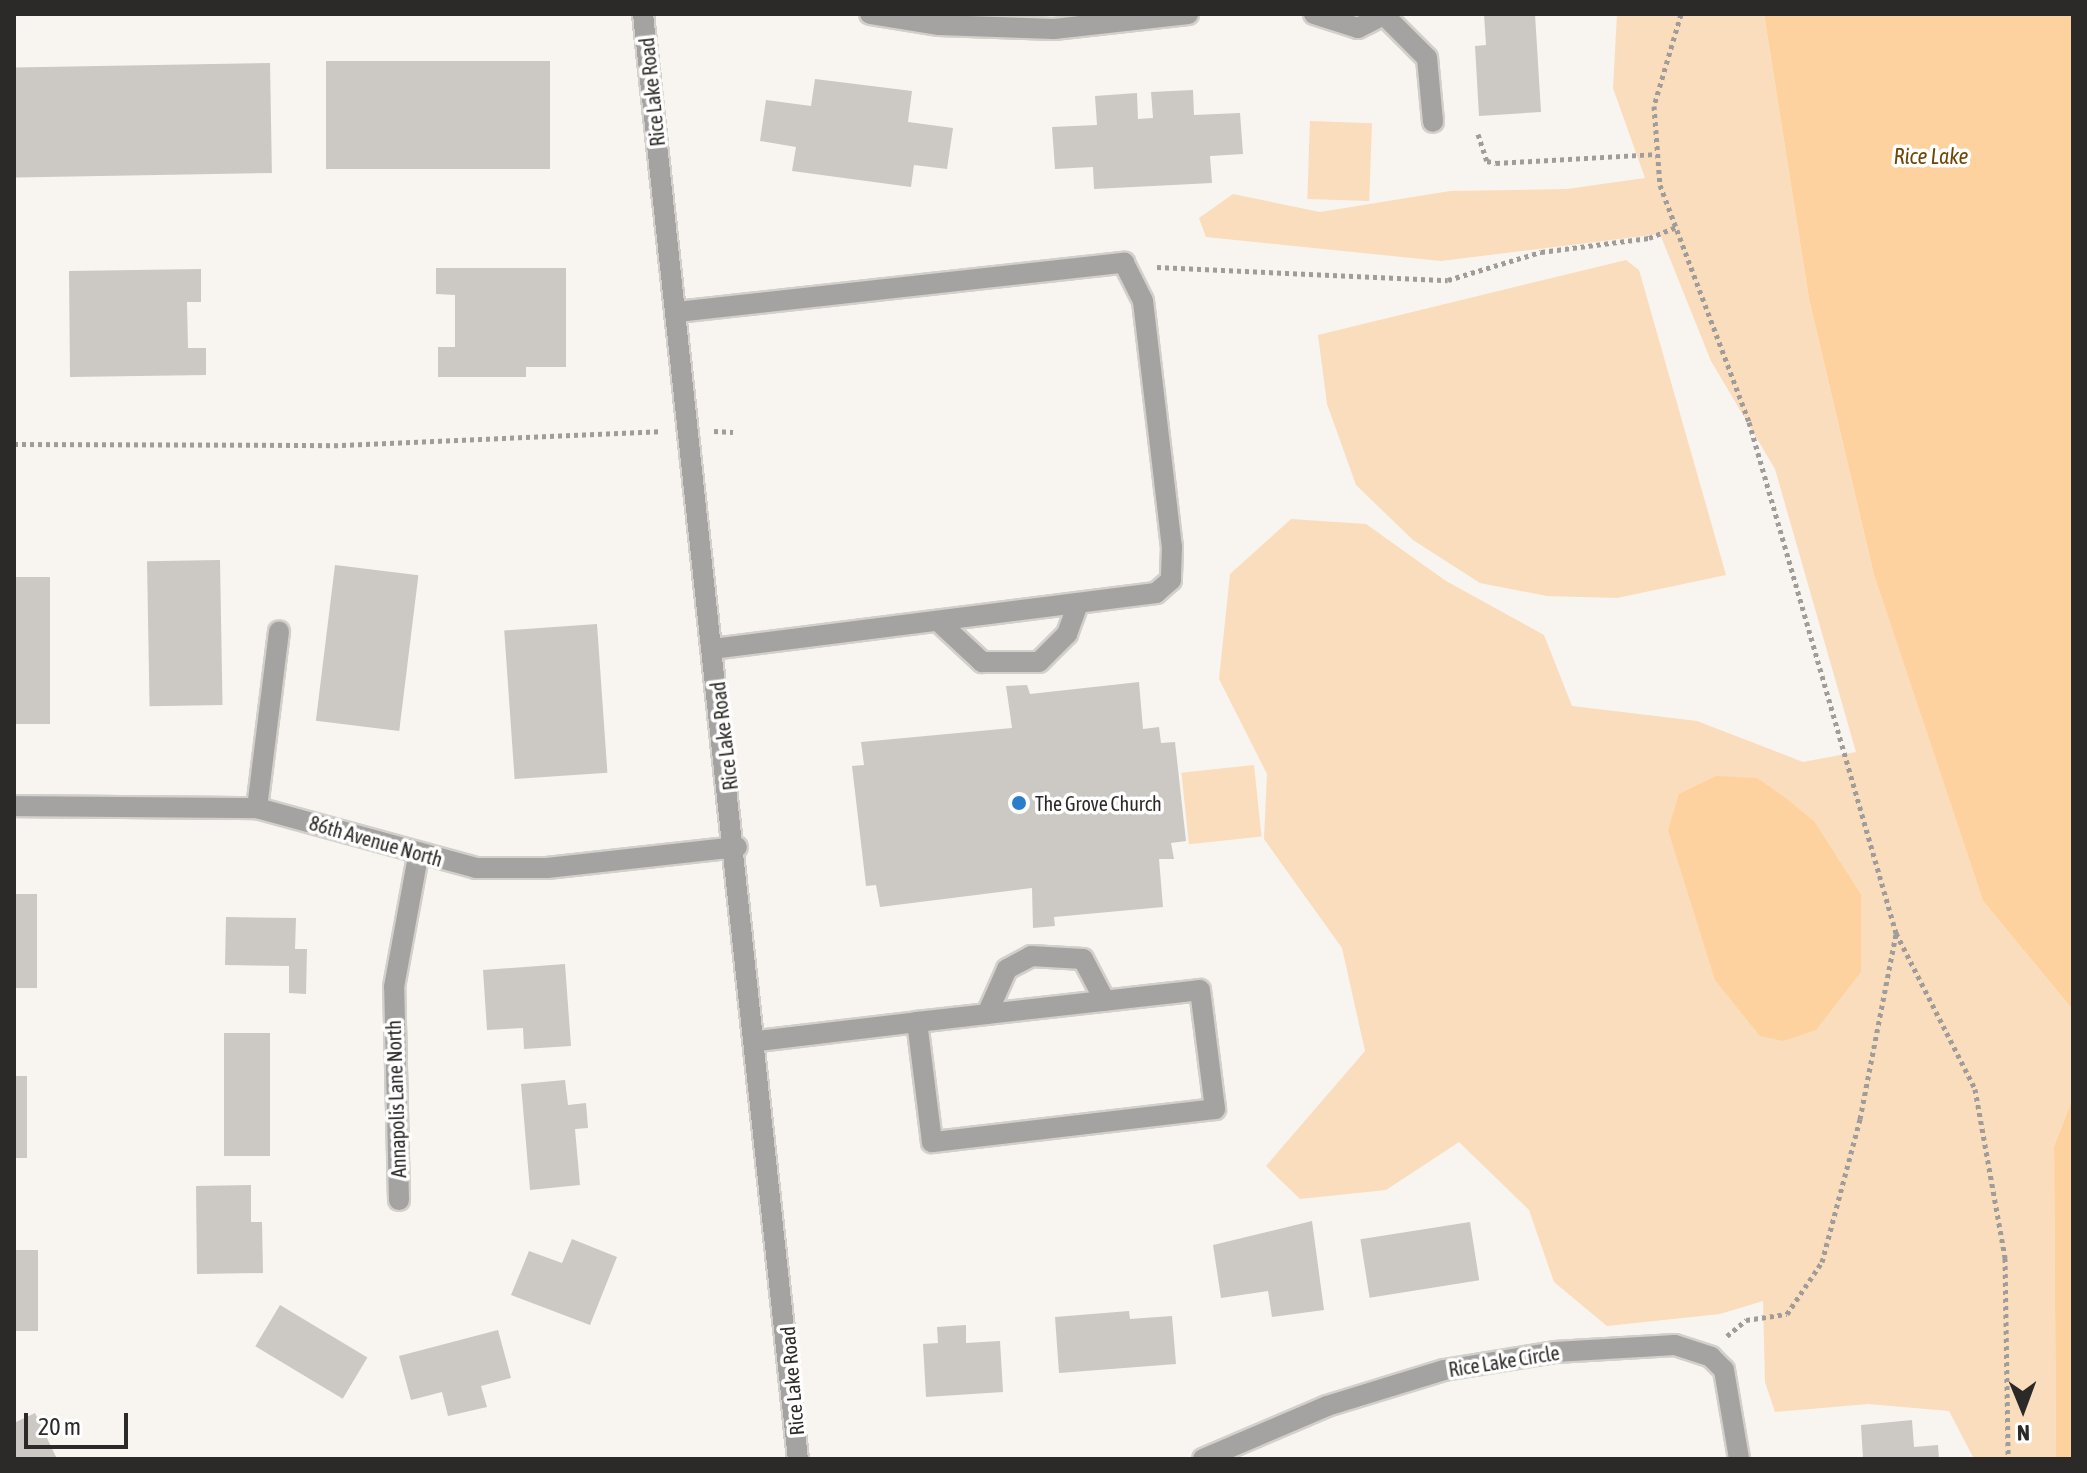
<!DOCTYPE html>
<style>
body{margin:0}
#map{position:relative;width:2087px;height:1473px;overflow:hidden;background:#f8f4ef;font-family:"Asap Condensed",sans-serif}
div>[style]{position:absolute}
.green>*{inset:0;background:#faddbc;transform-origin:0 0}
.water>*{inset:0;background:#fed29e}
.building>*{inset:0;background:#ccc8c3;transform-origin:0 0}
.path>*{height:5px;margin-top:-2.5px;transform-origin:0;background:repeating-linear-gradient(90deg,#a09c99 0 4px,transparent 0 8px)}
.roads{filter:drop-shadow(2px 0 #d3d0cb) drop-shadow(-2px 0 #d3d0cb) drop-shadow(0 2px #d3d0cb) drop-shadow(0 -2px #d3d0cb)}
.minor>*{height:20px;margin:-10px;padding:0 10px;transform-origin:10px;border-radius:10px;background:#a4a3a1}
.dots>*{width:22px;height:22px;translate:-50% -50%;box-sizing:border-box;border:4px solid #fff;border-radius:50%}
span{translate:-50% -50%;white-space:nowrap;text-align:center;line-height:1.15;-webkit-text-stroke:7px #fff;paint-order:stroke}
.street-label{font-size:20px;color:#2c2a28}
.poi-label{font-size:20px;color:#2c2a28}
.left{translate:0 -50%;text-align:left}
.water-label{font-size:22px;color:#6f4604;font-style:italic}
.frame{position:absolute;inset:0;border:16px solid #2c2a28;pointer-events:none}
.north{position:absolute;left:1983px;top:1369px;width:80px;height:80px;-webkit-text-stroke:6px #fff;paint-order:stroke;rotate:179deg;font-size:22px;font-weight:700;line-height:32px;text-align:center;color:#2c2a28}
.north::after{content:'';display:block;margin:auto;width:28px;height:36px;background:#2c2a28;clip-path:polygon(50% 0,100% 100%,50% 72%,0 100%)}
.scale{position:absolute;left:24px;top:1413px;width:104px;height:36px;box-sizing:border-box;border:4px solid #2c2a28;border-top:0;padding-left:10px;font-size:24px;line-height:28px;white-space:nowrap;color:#2c2a28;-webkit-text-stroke:6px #fff;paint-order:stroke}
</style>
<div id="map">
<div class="green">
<div style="clip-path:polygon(evenodd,1617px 14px,1764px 14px,1809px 299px,1874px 575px,1983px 901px,2073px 1010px,2073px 1098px,2054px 1146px,2056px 1459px,1974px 1459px,1949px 1411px,1868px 1404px,1775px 1412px,1765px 1382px,1763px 1301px,1720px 1314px,1607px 1326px,1554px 1282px,1529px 1210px,1459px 1142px,1386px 1190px,1300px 1199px,1266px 1166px,1365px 1051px,1342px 948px,1264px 839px,1267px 774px,1219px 679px,1230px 574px,1291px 519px,1366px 524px,1446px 581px,1544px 635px,1572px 706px,1697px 721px,1803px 762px,1856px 752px,1775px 469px,1711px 361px,1660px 234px,1441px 261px,1206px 237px,1199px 218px,1233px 194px,1320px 212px,1450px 191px,1567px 189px,1645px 178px,1613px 88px,1617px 14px,1815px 822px,1861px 894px,1861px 972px,1839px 999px,1815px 822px)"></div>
<div style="left:1310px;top:121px;width:62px;height:78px;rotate:2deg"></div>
<div style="clip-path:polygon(1626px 260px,1639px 270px,1726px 575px,1617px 598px,1547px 596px,1480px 583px,1413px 540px,1356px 485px,1327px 404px,1318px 335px)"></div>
<div style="left:1254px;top:765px;width:72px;height:73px;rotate:84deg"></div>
</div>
<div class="water">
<div style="clip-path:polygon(1764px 14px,2073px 14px,2073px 1010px,1983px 901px,1874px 575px,1809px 299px)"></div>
<div style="clip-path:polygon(1716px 776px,1757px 778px,1787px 799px,1815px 822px,1861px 894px,1861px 972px,1816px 1030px,1783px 1041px,1760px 1036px,1715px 980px,1668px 830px,1679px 794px)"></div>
<div style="clip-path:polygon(2073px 1098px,2073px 1459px,2056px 1459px,2054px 1146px)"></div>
</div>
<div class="building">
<div style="clip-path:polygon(1484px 14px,1535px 14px,1541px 112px,1479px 116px,1475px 46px,1486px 45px)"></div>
<div style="left:550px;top:61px;width:108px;height:224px;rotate:90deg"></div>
<div style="left:270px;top:63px;width:110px;height:256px;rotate:89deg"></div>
<div style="clip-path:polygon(815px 79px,912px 91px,908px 122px,953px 128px,947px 169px,914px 165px,911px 187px,792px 171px,796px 147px,760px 141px,766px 100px,811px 106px)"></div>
<div style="clip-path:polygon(1193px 90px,1194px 115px,1240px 113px,1243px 154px,1210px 156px,1212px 183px,1094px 189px,1093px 167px,1055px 169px,1052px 127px,1097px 125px,1095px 96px,1137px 93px,1138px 119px,1153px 118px,1151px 92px)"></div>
<div style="clip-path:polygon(436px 268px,566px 268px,566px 367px,526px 367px,526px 377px,438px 377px,438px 347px,455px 347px,455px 295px,436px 294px)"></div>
<div style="clip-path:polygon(201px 269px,201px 302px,187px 302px,188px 348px,206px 348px,206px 375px,70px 377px,69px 271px)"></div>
<div style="left:220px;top:560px;width:145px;height:73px;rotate:89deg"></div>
<div style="left:335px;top:565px;width:84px;height:157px;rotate:7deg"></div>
<div style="left:14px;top:577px;width:36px;height:147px"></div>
<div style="left:597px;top:624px;width:149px;height:93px;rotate:86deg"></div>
<div style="clip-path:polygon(1139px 682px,1143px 729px,1159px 727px,1161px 743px,1175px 742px,1186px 841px,1171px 843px,1174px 859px,1159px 859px,1163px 907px,1054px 917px,1055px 926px,1033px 928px,1032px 888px,880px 907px,876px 885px,866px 886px,852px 766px,864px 765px,861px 742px,1012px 728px,1006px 686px,1027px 685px,1030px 694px)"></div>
<div style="left:14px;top:894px;width:23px;height:94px"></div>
<div style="clip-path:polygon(226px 917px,296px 918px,295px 949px,307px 949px,306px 994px,289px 993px,289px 966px,225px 965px)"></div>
<div style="clip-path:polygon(565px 964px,571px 1046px,524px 1049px,523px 1028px,487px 1030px,483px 970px)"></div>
<div style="left:224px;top:1033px;width:46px;height:123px"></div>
<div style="left:14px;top:1076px;width:13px;height:82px"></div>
<div style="clip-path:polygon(565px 1080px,568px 1105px,586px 1103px,588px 1128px,575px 1129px,580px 1185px,530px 1190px,521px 1084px)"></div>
<div style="clip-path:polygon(251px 1185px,251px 1222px,262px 1222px,263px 1273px,197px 1274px,196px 1186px)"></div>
<div style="clip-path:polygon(1312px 1221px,1324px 1310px,1272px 1317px,1268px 1291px,1221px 1298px,1213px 1245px)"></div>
<div style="left:1470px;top:1222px;width:59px;height:111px;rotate:81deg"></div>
<div style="clip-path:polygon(572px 1239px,617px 1257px,590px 1325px,511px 1295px,529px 1251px,562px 1263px)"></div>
<div style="left:14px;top:1250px;width:24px;height:81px"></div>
<div style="left:280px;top:1305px;width:102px;height:48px;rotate:31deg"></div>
<div style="clip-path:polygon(1129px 1311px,1130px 1319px,1172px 1316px,1176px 1364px,1059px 1373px,1055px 1317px)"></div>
<div style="clip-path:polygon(966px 1325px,966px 1343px,1000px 1341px,1003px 1392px,926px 1397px,923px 1344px,938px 1343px,937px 1327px)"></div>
<div style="clip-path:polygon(498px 1330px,511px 1378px,481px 1386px,487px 1407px,448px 1416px,442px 1392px,411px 1400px,399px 1356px)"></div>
<div style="clip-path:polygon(35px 1413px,57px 1459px,14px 1459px,14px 1423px)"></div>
<div style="clip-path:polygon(1912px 1420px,1914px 1447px,1938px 1445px,1939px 1459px,1863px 1459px,1861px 1425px)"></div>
</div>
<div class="path">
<div style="left:1681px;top:14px;width:96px;rotate:106.4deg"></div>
<div style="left:1654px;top:106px;width:79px;rotate:85.7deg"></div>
<div style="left:1660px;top:185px;width:253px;rotate:69.4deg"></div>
<div style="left:1749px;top:422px;width:532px;rotate:73.95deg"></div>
<div style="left:1896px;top:933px;width:175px;rotate:63.1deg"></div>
<div style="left:1975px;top:1089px;width:172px;rotate:79.9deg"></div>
<div style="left:2005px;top:1258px;width:201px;rotate:89.1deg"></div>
<div style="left:1478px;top:134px;width:28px;rotate:72deg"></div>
<div style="left:1487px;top:161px;width:9px;rotate:13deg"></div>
<div style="left:1496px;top:163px;width:159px;rotate:-3.2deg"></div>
<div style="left:1157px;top:267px;width:291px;rotate:2.6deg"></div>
<div style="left:1448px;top:280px;width:97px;rotate:-16.8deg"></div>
<div style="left:1541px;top:252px;width:109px;rotate:-7.4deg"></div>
<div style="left:1649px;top:238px;width:29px;rotate:-22deg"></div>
<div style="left:714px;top:431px;width:19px;rotate:3deg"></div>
<div style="left:14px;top:444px;width:328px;rotate:0.2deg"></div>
<div style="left:342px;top:445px;width:318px;rotate:-2.5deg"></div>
<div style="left:1727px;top:1336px;width:25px;rotate:-40deg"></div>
<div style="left:1746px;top:1320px;width:41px;rotate:-8.3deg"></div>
<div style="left:1787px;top:1314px;width:63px;rotate:-56.1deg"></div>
<div style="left:1822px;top:1262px;width:148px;rotate:-75.1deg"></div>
<div style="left:1860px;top:1119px;width:188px;rotate:-79deg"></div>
</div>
<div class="roads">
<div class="minor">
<div style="left:643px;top:14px;width:1453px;rotate:83.88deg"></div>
<div style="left:870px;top:14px;width:70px;rotate:9.1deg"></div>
<div style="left:939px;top:25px;width:115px;rotate:2deg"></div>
<div style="left:1054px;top:29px;width:135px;rotate:-6.4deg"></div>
<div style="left:1314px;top:14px;width:46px;rotate:17.7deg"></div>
<div style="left:1358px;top:28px;width:31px;rotate:-27deg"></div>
<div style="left:1384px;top:15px;width:61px;rotate:45deg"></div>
<div style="left:1427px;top:58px;width:64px;rotate:84.6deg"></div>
<div style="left:677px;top:312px;width:450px;rotate:-6.3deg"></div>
<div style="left:1124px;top:263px;width:42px;rotate:63.4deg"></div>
<div style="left:1143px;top:301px;width:248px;rotate:83.3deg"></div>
<div style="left:1172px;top:547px;width:33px;rotate:92deg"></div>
<div style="left:1171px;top:580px;width:20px;rotate:139deg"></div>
<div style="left:1156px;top:593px;width:446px;rotate:172.8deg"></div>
<div style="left:939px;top:622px;width:59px;rotate:42.9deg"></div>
<div style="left:982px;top:662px;width:57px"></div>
<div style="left:1039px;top:662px;width:40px;rotate:-45deg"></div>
<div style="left:1067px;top:634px;width:33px;rotate:-70deg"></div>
<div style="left:14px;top:806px;width:243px;rotate:0.5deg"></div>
<div style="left:257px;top:808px;width:227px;rotate:15.3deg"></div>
<div style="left:476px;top:868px;width:71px"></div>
<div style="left:547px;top:868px;width:191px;rotate:-6.3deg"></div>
<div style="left:257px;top:808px;width:178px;rotate:-82.9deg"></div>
<div style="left:987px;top:1014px;width:49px;rotate:-66deg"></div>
<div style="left:1007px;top:969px;width:27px;rotate:-28deg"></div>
<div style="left:1031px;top:956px;width:52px;rotate:3.3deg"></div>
<div style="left:1083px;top:959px;width:47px;rotate:62.4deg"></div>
<div style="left:758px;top:1041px;width:160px;rotate:-6.8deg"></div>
<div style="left:917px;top:1022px;width:70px;rotate:-6.5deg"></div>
<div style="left:987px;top:1014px;width:214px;rotate:-6.4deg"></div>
<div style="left:1200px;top:990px;width:120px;rotate:82.8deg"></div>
<div style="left:1215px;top:1109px;width:285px;rotate:173.3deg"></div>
<div style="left:932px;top:1142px;width:121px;rotate:-97.1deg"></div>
<div style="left:399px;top:1200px;width:213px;rotate:-91.3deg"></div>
<div style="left:394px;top:987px;width:133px;rotate:-79.6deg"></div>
<div style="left:1203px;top:1459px;width:135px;rotate:-23.1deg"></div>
<div style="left:1327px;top:1406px;width:122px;rotate:-17.1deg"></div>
<div style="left:1444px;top:1370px;width:112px;rotate:-9.2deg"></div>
<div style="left:1555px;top:1352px;width:120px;rotate:-3.3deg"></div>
<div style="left:1675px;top:1345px;width:38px;rotate:18deg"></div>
<div style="left:1711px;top:1357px;width:18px;rotate:45deg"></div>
<div style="left:1724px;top:1370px;width:90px;rotate:80.4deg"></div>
</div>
</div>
<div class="dots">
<div style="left:1019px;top:803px;background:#297dcb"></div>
</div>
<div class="street-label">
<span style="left:652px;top:92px;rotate:-96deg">Rice Lake Road</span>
<span style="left:724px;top:736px;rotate:-97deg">Rice Lake Road</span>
<span style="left:376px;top:841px;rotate:16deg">86th Avenue North</span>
<span style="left:396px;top:1099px;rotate:-92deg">Annapolis Lane North</span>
<span style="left:1504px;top:1361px;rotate:-9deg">Rice Lake Circle</span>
<span style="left:792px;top:1381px;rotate:-95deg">Rice Lake Road</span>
</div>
<div class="poi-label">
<span class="left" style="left:1035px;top:803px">The Grove Church</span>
</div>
<div class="water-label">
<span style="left:1931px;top:157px">Rice Lake</span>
</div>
<div class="frame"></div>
<div class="north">N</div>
<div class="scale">20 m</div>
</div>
